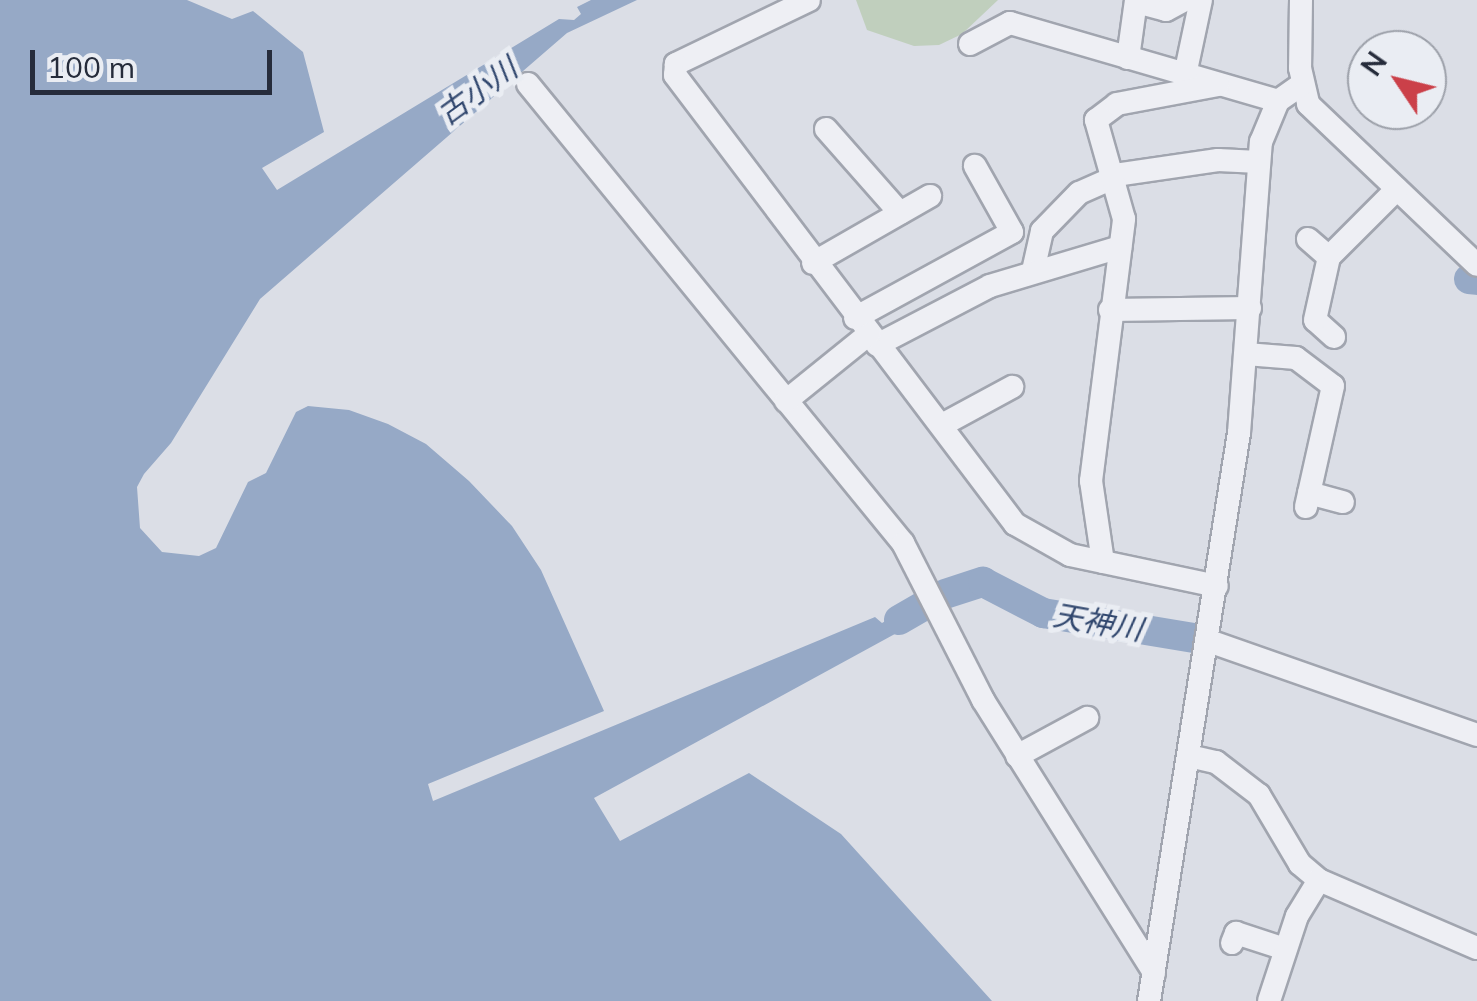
<!DOCTYPE html>
<meta charset="utf-8">
<style>
body{margin:0}
#map{position:relative;width:1477px;height:1001px;overflow:hidden;background:#dbdee6;font-family:Mulish,"Noto Sans JP",sans-serif}
div>[style]{position:absolute}
.green>*{inset:0;background:#c0cfbd}
.water>*{inset:0;background:#96a9c6}
.river>*{height:30px;margin:-15px;padding:0 15px;transform-origin:15px;border-radius:15px;background:#96a9c6}
.roads{filter:drop-shadow(2px 0 #a1a5af) drop-shadow(-2px 0 #a1a5af) drop-shadow(0 2px #a1a5af) drop-shadow(0 -2px #a1a5af)}
.minor>*{height:22px;margin:-11px;padding:0 11px;transform-origin:11px;border-radius:11px;background:#eeeff4}
span{translate:-50% -50%;white-space:nowrap;text-align:center;line-height:1.15;-webkit-text-stroke:10px #eaedf3;paint-order:stroke}
.water-label{font-size:30px;color:#31476e;font-style:italic}
.north{position:absolute;left:1347px;top:30px;width:100px;height:100px;box-sizing:border-box;background:#eaedf3;border:2px solid #9ca0a9;border-radius:50%;rotate:305deg;font-size:28px;font-weight:700;line-height:40px;text-align:center;color:#262c3b}
.north::after{content:'';display:block;margin:auto;width:35px;height:45px;background:#cb4049;clip-path:polygon(50% 0,100% 100%,50% 72%,0 100%)}
.scale{position:absolute;left:30px;top:50px;width:242px;height:45px;box-sizing:border-box;border:5px solid #262c3b;border-top:0;padding-left:12px;font-size:30px;line-height:35px;white-space:nowrap;color:#262c3b;-webkit-text-stroke:8px #eaedf3;paint-order:stroke}
</style>
<div id="map">
<div class="green">
<div style="clip-path:polygon(856px 0,998px 0,962px 34px,939px 45px,914px 46px,867px 30px)"></div>
</div>
<div class="water">
<div style="clip-path:polygon(0 0,187px 0,232px 19px,253px 11px,303px 52px,324px 132px,262px 168px,277px 190px,559px 19px,574px 20px,581px 14px,577px 7px,591px 0,637px 0,567px 33px,260px 299px,171px 443px,144px 474px,137px 487px,140px 528px,162px 552px,199px 556px,216px 548px,248px 482px,266px 473px,296px 412px,308px 406px,349px 410px,388px 424px,426px 444px,469px 481px,512px 526px,541px 570px,604px 711px,428px 784px,433px 801px,875px 617px,882px 623px,896px 615px,904px 629px,594px 798px,620px 841px,749px 773px,841px 834px,992px 1001px,0 1001px)"></div>
</div>
<div class="river">
<div style="left:1469px;top:279px;width:8px;rotate:7deg"></div>
<div style="left:945px;top:594px;width:40px;rotate:-18deg"></div>
<div style="left:983px;top:582px;width:68px;rotate:27.3deg"></div>
<div style="left:1043px;top:613px;width:159px;rotate:9.4deg"></div>
<div style="left:899px;top:620px;width:34px;rotate:-30deg"></div>
</div>
<div class="roads">
<div class="minor">
<div style="left:809px;top:0;width:148px;rotate:154.3deg"></div>
<div style="left:676px;top:64px;width:11px;rotate:95deg"></div>
<div style="left:675px;top:75px;width:563px;rotate:52.87deg"></div>
<div style="left:1015px;top:524px;width:63px;rotate:29.4deg"></div>
<div style="left:1070px;top:555px;width:150px;rotate:11.9deg"></div>
<div style="left:1301px;top:0;width:68px;rotate:90.8deg"></div>
<div style="left:1300px;top:68px;width:37px;rotate:77deg"></div>
<div style="left:1308px;top:104px;width:233px;rotate:43.6deg"></div>
<div style="left:1137px;top:2px;width:30px;rotate:15deg"></div>
<div style="left:1166px;top:10px;width:21px;rotate:-28deg"></div>
<div style="left:970px;top:44px;width:45px;rotate:-27.7deg"></div>
<div style="left:1010px;top:23px;width:279px;rotate:16.2deg"></div>
<div style="left:1128px;top:58px;width:59px;rotate:-82.1deg"></div>
<div style="left:1185px;top:75px;width:77px;rotate:-78deg"></div>
<div style="left:528px;top:84px;width:593px;rotate:50.75deg"></div>
<div style="left:903px;top:543px;width:176px;rotate:63deg"></div>
<div style="left:983px;top:700px;width:322px;rotate:57.9deg"></div>
<div style="left:826px;top:129px;width:112px;rotate:48.6deg"></div>
<div style="left:1308px;top:239px;width:28px;rotate:41deg"></div>
<div style="left:813px;top:263px;width:135px;rotate:-29.8deg"></div>
<div style="left:1033px;top:271px;width:41px;rotate:-77.3deg"></div>
<div style="left:1042px;top:231px;width:53px;rotate:-45.8deg"></div>
<div style="left:1079px;top:193px;width:47px;rotate:-23.8deg"></div>
<div style="left:1122px;top:174px;width:97px;rotate:-8.3deg"></div>
<div style="left:1218px;top:160px;width:41px;rotate:2.8deg"></div>
<div style="left:1110px;top:310px;width:140px;rotate:-0.8deg"></div>
<div style="left:855px;top:318px;width:179px;rotate:-28.7deg"></div>
<div style="left:1012px;top:232px;width:76px;rotate:-119.3deg"></div>
<div style="left:1334px;top:337px;width:25px;rotate:-138deg"></div>
<div style="left:1315px;top:320px;width:65px;rotate:-77.5deg"></div>
<div style="left:1329px;top:257px;width:96px;rotate:-45deg"></div>
<div style="left:877px;top:345px;width:127px;rotate:-27.6deg"></div>
<div style="left:990px;top:286px;width:136px;rotate:-16.7deg"></div>
<div style="left:1246px;top:354px;width:50px;rotate:4.6deg"></div>
<div style="left:1296px;top:358px;width:46px;rotate:37.1deg"></div>
<div style="left:1333px;top:386px;width:124px;rotate:102.6deg"></div>
<div style="left:786px;top:401px;width:107px;rotate:-38.9deg"></div>
<div style="left:942px;top:425px;width:80px;rotate:-28.5deg"></div>
<div style="left:1309px;top:493px;width:35px;rotate:15deg"></div>
<div style="left:1103px;top:562px;width:82px;rotate:-98.4deg"></div>
<div style="left:1091px;top:481px;width:264px;rotate:-82.8deg"></div>
<div style="left:1124px;top:219px;width:103px;rotate:-105.8deg"></div>
<div style="left:1096px;top:120px;width:26px;rotate:-37deg"></div>
<div style="left:1117px;top:104px;width:103px;rotate:-10.7deg"></div>
<div style="left:1206px;top:640px;width:287px;rotate:19.3deg"></div>
<div style="left:1017px;top:756px;width:80px;rotate:-28.5deg"></div>
<div style="left:1189px;top:756px;width:28px;rotate:13deg"></div>
<div style="left:1216px;top:762px;width:54px;rotate:37.5deg"></div>
<div style="left:1259px;top:795px;width:80px;rotate:59.3deg"></div>
<div style="left:1300px;top:864px;width:25px;rotate:40deg"></div>
<div style="left:1319px;top:880px;width:172px;rotate:23.3deg"></div>
<div style="left:1232px;top:943px;width:11px;rotate:-68deg"></div>
<div style="left:1236px;top:933px;width:52px;rotate:18.1deg"></div>
<div style="left:1149px;top:1001px;width:575px;rotate:-81deg"></div>
<div style="left:1239px;top:433px;width:292px;rotate:-85.7deg"></div>
<div style="left:1261px;top:142px;width:44px;rotate:-67.5deg"></div>
<div style="left:1278px;top:101px;width:29px;rotate:-35deg"></div>
<div style="left:1269px;top:1001px;width:89px;rotate:-71.8deg"></div>
<div style="left:1297px;top:916px;width:42px;rotate:-58.6deg"></div>
</div>
</div>
<div class="water-label">
<span style="left:477px;top:91px;rotate:-36deg">古小川</span>
<span style="left:1098px;top:622px;rotate:10deg">天神川</span>
</div>
<div class="north">N</div>
<div class="scale">100 m</div>
</div>
